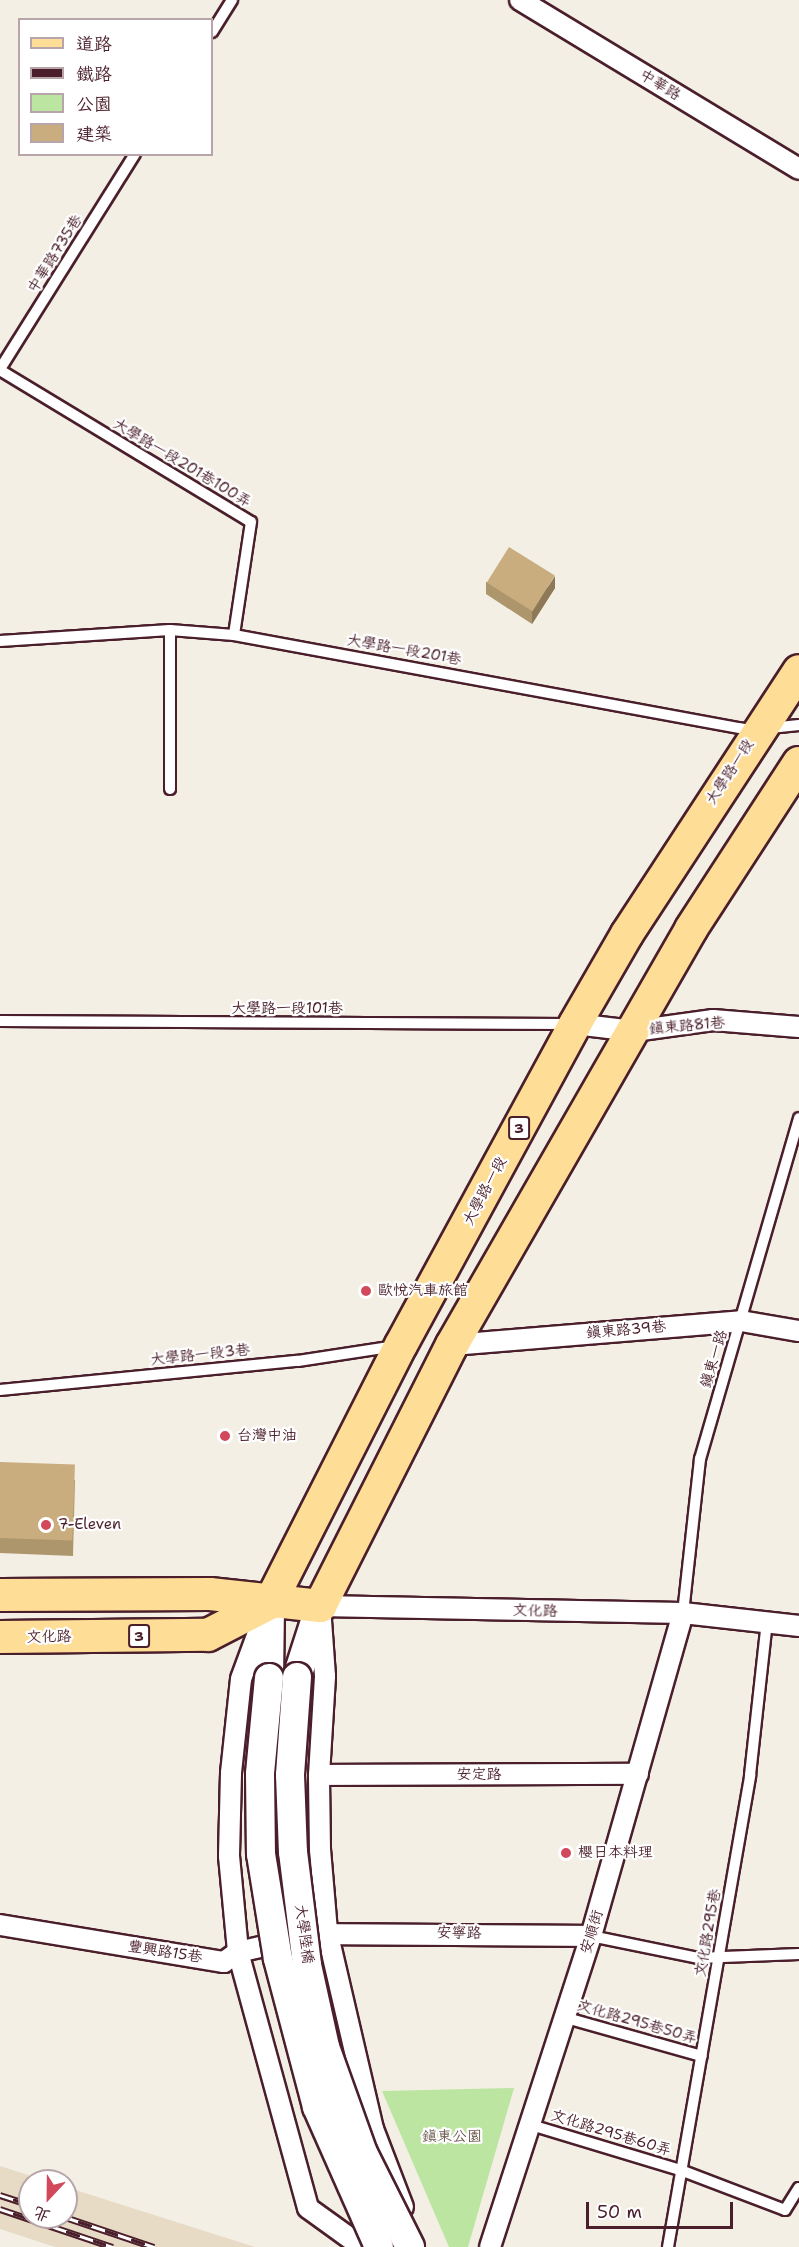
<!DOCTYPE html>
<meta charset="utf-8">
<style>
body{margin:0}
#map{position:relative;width:799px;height:2247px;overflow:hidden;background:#f4efe5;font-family:"Shantell Sans","LXGW WenKai TC",sans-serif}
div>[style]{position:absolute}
.built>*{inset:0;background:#e7dbc6}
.green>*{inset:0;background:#bce5a2}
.roads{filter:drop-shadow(2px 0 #4a1f2b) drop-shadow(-2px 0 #4a1f2b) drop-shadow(0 2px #4a1f2b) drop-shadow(0 -2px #4a1f2b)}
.lane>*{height:10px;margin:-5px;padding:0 5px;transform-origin:5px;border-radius:5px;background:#fff}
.street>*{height:20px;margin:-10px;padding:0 10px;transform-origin:10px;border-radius:10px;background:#fff}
.secondary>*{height:28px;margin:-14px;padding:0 14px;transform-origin:14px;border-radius:14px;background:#fff}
.primary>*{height:32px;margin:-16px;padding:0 16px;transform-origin:16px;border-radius:16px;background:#fedd96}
.rail>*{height:7px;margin-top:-3.5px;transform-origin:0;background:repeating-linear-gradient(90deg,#fff 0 14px,#4a1f2b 0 28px);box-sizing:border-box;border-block:2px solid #4a1f2b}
.bridges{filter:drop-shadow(2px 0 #4a1f2b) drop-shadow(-2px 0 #4a1f2b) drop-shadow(0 2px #4a1f2b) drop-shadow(0 -2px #4a1f2b)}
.secondary-bridge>*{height:28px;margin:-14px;padding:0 14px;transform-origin:14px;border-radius:14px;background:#fff}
.wall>*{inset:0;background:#ad956c}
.shaded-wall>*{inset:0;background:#8d7958}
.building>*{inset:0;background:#c9ad7e;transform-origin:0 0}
.dots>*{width:16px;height:16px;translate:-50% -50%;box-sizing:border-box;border:3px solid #fff;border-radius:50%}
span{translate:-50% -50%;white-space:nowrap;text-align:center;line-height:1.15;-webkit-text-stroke:4.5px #fff;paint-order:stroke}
.shield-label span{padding:2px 4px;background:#fff;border:2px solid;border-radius:4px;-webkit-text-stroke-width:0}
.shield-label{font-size:14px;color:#4a1f2b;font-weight:700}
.street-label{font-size:15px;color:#4a1f2b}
.poi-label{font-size:15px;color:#4a1f2b}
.left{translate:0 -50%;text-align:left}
.park-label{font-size:15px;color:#6c5a4f}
.legend{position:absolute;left:18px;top:18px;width:195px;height:138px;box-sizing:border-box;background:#fff;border:2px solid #b7a5aa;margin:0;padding:8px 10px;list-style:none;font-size:18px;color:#4a1f2b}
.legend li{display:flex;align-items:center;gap:12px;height:30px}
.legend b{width:30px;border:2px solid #b7a5aa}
.north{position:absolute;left:18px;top:2169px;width:60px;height:60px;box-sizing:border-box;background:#fff;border:2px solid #b7a5aa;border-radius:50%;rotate:202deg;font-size:16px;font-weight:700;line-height:24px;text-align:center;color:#4a1f2b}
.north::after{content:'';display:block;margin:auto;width:21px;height:27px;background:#d1495b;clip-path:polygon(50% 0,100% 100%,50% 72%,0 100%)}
.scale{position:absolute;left:586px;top:2202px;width:147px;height:27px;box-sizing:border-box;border:3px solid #4a1f2b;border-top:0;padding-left:8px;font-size:18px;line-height:21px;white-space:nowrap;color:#4a1f2b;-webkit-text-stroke:4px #fff;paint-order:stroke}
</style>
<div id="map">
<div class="built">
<div style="clip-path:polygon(0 2166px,47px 2181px,30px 2181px,30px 2217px,66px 2217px,66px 2187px,255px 2247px,55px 2247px,0 2229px)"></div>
</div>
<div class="green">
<div style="clip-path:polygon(514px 2088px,468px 2247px,449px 2247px,382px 2091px)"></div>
</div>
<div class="roads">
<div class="lane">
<div style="left:212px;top:32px;width:38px;rotate:-58deg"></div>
<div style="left:0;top:369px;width:254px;rotate:-57.9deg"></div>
<div style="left:0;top:370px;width:293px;rotate:31.2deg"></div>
<div style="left:251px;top:522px;width:114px;rotate:98.6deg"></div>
<div style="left:170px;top:630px;width:159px;rotate:90deg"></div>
<div style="left:0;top:641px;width:170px;rotate:-3.7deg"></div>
<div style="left:170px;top:630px;width:64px;rotate:4.5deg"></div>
<div style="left:234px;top:635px;width:530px;rotate:10.44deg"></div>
<div style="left:770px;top:728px;width:29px;rotate:-6deg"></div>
<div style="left:0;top:1021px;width:570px;rotate:0.3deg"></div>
<div style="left:0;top:1390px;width:299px;rotate:-5.6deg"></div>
<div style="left:298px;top:1361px;width:99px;rotate:-8.7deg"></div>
<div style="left:683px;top:1613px;width:155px;rotate:-83.7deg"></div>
<div style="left:700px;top:1459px;width:355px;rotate:-73.8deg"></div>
<div style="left:591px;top:1936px;width:109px;rotate:11.6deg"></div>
<div style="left:698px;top:1958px;width:101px;rotate:-2.3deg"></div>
<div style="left:563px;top:2017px;width:144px;rotate:15.7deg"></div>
<div style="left:531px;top:2125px;width:159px;rotate:16.8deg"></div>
<div style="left:683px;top:2171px;width:109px;rotate:20.9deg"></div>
<div style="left:785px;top:2210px;width:26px;rotate:-58deg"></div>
<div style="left:668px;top:2247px;width:479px;rotate:-80.1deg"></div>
<div style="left:750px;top:1775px;width:154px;rotate:-83.7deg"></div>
</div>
<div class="street">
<div style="left:520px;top:0;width:326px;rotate:31.2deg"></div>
<div style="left:575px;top:1024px;width:59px;rotate:6.8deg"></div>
<div style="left:634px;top:1031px;width:80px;rotate:-7.9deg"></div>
<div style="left:713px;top:1020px;width:86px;rotate:4.7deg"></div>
<div style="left:452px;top:1345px;width:290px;rotate:-4.7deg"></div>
<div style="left:741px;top:1321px;width:59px;rotate:9.8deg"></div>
<div style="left:265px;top:1614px;width:69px;rotate:110.3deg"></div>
<div style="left:241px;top:1679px;width:95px;rotate:96.1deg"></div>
<div style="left:231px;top:1773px;width:83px;rotate:91.4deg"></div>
<div style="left:229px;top:1856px;width:96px;rotate:84.6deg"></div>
<div style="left:238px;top:1952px;width:265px;rotate:74.7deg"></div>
<div style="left:308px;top:2208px;width:67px;rotate:35.8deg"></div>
<div style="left:319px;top:1775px;width:319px;rotate:-0.2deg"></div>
<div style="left:0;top:1925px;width:227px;rotate:9.4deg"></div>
<div style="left:224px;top:1962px;width:17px;rotate:-36deg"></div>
<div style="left:238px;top:1952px;width:50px;rotate:-12.7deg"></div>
<div style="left:316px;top:1934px;width:275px;rotate:0.4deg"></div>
<div style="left:403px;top:2207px;width:84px;rotate:-111deg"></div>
<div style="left:373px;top:2129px;width:203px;rotate:-103.1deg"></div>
<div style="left:327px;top:1931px;width:81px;rotate:-94.9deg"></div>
<div style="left:320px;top:1850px;width:75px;rotate:-90.8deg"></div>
<div style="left:319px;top:1775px;width:99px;rotate:-86.5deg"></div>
<div style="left:325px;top:1676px;width:70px;rotate:-94.1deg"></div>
<div style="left:320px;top:1606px;width:363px;rotate:1.1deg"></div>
<div style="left:683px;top:1613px;width:117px;rotate:6.4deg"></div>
<div style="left:490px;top:2247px;width:327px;rotate:-72deg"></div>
<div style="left:591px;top:1936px;width:336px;rotate:-74.1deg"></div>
</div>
<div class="secondary">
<div style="left:297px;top:1677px;width:75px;rotate:-72.1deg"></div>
<div style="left:269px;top:1678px;width:75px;rotate:-89.2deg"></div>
</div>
<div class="primary">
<div style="left:0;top:1595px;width:210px;rotate:-0.3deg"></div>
<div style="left:210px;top:1594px;width:111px;rotate:6.2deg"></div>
<div style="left:320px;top:1606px;width:292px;rotate:-63.2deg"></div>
<div style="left:452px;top:1345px;width:480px;rotate:-60.1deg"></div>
<div style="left:691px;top:929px;width:198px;rotate:-57deg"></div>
<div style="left:270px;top:1603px;width:289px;rotate:-63.1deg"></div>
<div style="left:401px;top:1345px;width:365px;rotate:-61.5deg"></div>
<div style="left:575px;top:1024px;width:104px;rotate:-60deg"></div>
<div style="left:627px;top:934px;width:314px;rotate:-56.8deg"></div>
<div style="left:0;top:1637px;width:208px;rotate:-0.6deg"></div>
<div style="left:208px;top:1635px;width:70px;rotate:-27.3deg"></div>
</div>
</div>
<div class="rail">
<div style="left:0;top:2195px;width:32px;rotate:18deg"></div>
<div style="left:0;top:2209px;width:119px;rotate:18.6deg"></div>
<div style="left:65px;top:2217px;width:94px;rotate:18.6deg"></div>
</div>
<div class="bridges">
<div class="secondary-bridge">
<div style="left:297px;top:1677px;width:98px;rotate:94.1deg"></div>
<div style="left:290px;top:1775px;width:77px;rotate:87.8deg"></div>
<div style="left:293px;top:1852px;width:114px;rotate:82.9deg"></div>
<div style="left:307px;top:1965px;width:84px;rotate:77.6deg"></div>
<div style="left:325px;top:2047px;width:113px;rotate:70.3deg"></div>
<div style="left:363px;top:2153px;width:105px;rotate:63.4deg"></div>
<div style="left:269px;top:1678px;width:96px;rotate:95.4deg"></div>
<div style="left:260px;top:1774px;width:80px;rotate:89.3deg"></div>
<div style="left:261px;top:1854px;width:106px;rotate:80.8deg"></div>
<div style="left:278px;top:1959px;width:153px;rotate:75.2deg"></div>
<div style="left:317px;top:2107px;width:153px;rotate:66.1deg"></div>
</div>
</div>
<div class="wall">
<div style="clip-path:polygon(486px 582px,555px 588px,532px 624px,486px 594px)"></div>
<div style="clip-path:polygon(0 1462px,75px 1480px,73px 1556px,0 1553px)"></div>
</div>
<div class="shaded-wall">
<div style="clip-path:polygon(555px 576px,555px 588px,532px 624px,532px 611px)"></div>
</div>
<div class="building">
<div style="left:509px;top:547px;width:54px;height:42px;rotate:32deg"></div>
<div style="left:0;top:1462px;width:75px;height:76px;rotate:2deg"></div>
</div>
<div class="dots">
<div style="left:366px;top:1291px;background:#d1495b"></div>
<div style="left:225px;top:1436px;background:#d1495b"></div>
<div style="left:46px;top:1525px;background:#d1495b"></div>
<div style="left:566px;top:1853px;background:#d1495b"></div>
</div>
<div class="shield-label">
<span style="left:519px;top:1128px">3</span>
<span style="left:139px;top:1636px">3</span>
</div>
<div class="street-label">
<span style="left:660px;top:85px;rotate:31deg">中華路</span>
<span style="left:55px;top:254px;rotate:-58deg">中華路735巷</span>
<span style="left:182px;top:463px;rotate:31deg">大學路一段201巷100弄</span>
<span style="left:404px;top:650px;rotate:10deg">大學路一段201巷</span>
<span style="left:730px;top:772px;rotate:-57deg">大學路一段</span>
<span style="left:287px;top:1009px">大學路一段101巷</span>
<span style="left:687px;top:1026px;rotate:-5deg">鎮東路81巷</span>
<span style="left:485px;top:1191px;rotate:-62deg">大學路一段</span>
<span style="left:626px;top:1330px;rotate:-5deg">鎮東路39巷</span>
<span style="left:200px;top:1355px;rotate:-6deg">大學路一段3巷</span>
<span style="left:714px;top:1359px;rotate:-73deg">鎮東一路</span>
<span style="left:535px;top:1611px;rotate:1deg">文化路</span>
<span style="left:49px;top:1637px;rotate:-1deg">文化路</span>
<span style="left:479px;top:1775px">安定路</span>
<span style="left:592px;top:1932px;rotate:-73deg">安順街</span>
<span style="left:459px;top:1933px;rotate:1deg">安寧路</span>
<span style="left:708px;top:1933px;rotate:-80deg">文化路295巷</span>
<span style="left:304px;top:1934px;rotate:82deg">大學陸橋</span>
<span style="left:165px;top:1952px;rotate:9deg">豐興路15巷</span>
<span style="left:637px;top:2022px;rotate:16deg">文化路295巷50弄</span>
<span style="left:611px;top:2133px;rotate:17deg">文化路295巷60弄</span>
</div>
<div class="poi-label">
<span class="left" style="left:378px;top:1291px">歐悅汽車旅館</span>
<span class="left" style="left:237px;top:1436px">台灣中油</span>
<span class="left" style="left:58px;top:1525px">7-Eleven</span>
<span class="left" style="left:578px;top:1853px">櫻日本料理</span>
</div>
<div class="park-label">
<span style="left:452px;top:2137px">鎮東公園</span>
</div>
<ul class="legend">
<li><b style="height:8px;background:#fedd96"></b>道路</li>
<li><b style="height:8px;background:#4a1f2b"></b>鐵路</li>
<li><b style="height:16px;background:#bce5a2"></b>公園</li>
<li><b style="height:16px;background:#c9ad7e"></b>建築</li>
</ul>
<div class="north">北</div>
<div class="scale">50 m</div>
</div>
